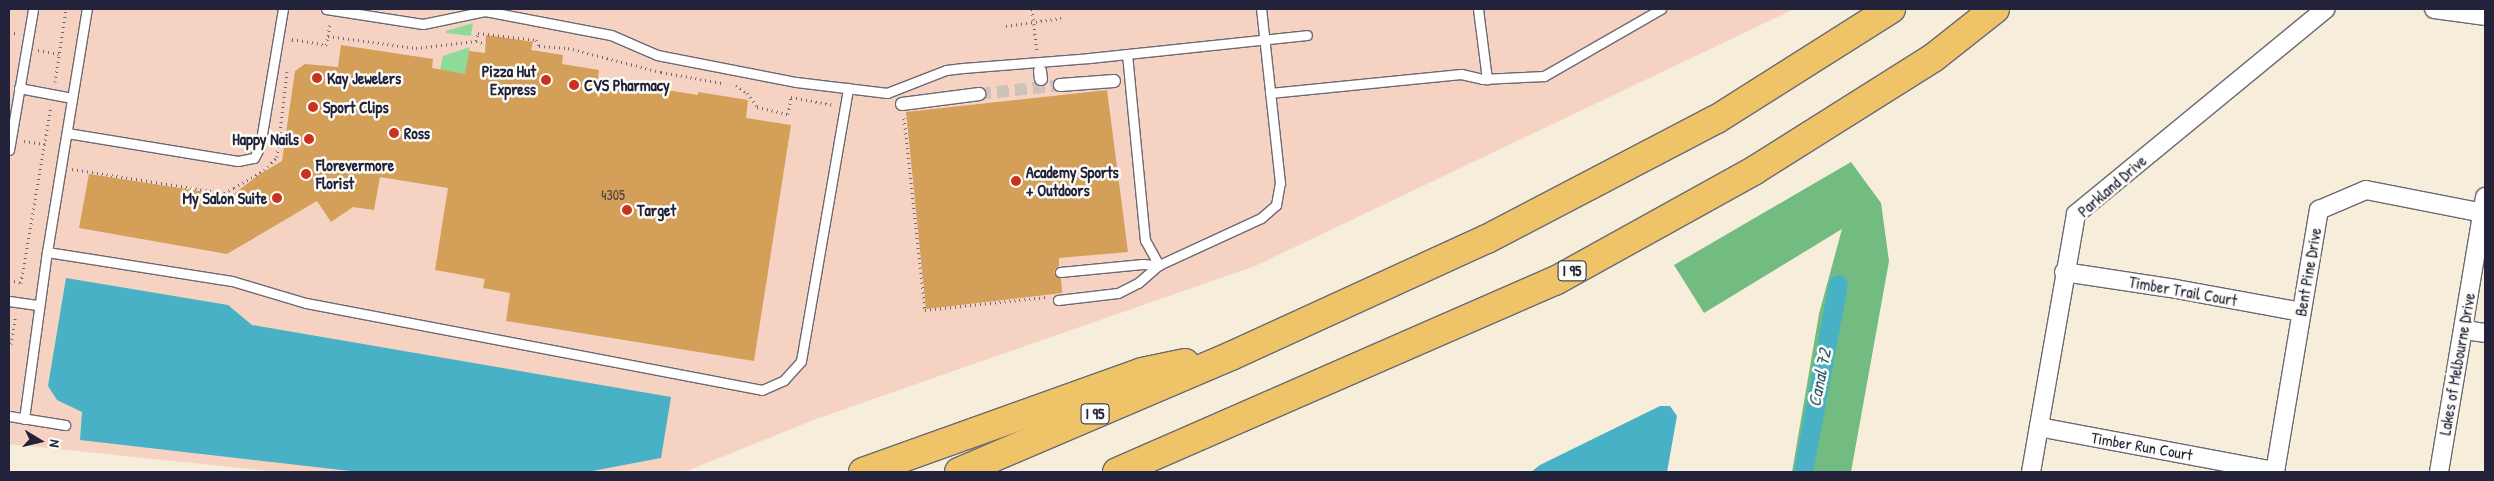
<!DOCTYPE html>
<style>
body{margin:0}
#map{position:relative;width:2494px;height:481px;overflow:hidden;background:#f6edda;font-family:"Patrick Hand",sans-serif}
div>[style]{position:absolute}
.built>*{inset:0;background:#f6d2c3}
.green>*{inset:0;background:#8edb99}
.forest>*{inset:0;background:#72bb81}
.water>*{inset:0;background:#48b1c6}
.canal>*{height:19px;margin:-9.5px;padding:0 9.5px;transform-origin:9.5px;border-radius:9.5px;background:#48b1c6}
.building>*{inset:0;background:#d49f58}
.pedestrian-tunnel>*{height:12px;margin-top:-6px;transform-origin:0;background:repeating-linear-gradient(90deg,#ccc4ba 0 12px,transparent 0 18px)}
.path>*{height:3px;margin-top:-1.5px;transform-origin:0;background:repeating-linear-gradient(90deg,#6c6973 0 1px,transparent 0 5px)}
.roads{filter:drop-shadow(1px 0 #6c6973) drop-shadow(-1px 0 #6c6973) drop-shadow(0 1px #6c6973) drop-shadow(0 -1px #6c6973)}
.service>*{height:9px;margin:-4.5px;padding:0 4.5px;transform-origin:4.5px;border-radius:4.5px;background:#fff}
.pedestrian>*{height:12px;margin:-6px;padding:0 6px;transform-origin:6px;border-radius:6px;background:#fff}
.minor>*{height:18px;margin:-9px;padding:0 9px;transform-origin:9px;border-radius:9px;background:#fff}
.motorway>*{height:28px;margin:-14px;padding:0 14px;transform-origin:14px;border-radius:14px;background:#efc469}
.dots>*{width:14px;height:14px;translate:-50% -50%;box-sizing:border-box;border:2px solid #fdfcf7;border-radius:50%}
span{translate:-50% -50%;white-space:nowrap;text-align:center;line-height:1.15;-webkit-text-stroke:5px #fdfcf7;paint-order:stroke}
.number-label{font-size:14px;color:#4e4142}
.number-label span{-webkit-text-stroke-width:0}
.shield-label span{padding:1px 4px;background:#fdfcf7;border:1px solid;border-radius:4px;-webkit-text-stroke-width:0}
.shield-label{font-size:15px;color:#22223b;font-weight:700}
.poi-label{font-size:16px;color:#22223b;font-weight:700}
.right{translate:-100% -50%;text-align:right}
.left{translate:0 -50%;text-align:left}
.street-label{font-size:16px;color:#22223b}
.water-label{font-size:18px;color:#315b73;font-style:italic}
.frame{position:absolute;inset:0;border:10px solid #22223b;pointer-events:none}
.north{position:absolute;left:15px;top:416px;width:50px;height:50px;-webkit-text-stroke:4px #fdfcf7;paint-order:stroke;rotate:99deg;font-size:14px;font-weight:700;line-height:20px;text-align:center;color:#22223b}
.north::after{content:'';display:block;margin:auto;width:18px;height:22px;background:#22223b;clip-path:polygon(50% 0,100% 100%,50% 72%,0 100%)}
</style>
<div id="map">
<div class="built">
<div style="clip-path:polygon(9px 9px,1794px 9px,1255px 266px,816px 419px,689px 470px,674px 472px,279px 472px,9px 444px)"></div>
</div>
<div class="green">
<div style="clip-path:polygon(473px 23px,471px 36px,446px 33px,446px 31px)"></div>
<div style="clip-path:polygon(470px 47px,465px 74px,440px 70px,443px 56px)"></div>
</div>
<div class="forest">
<div style="clip-path:polygon(1851px 162px,1881px 203px,1889px 261px,1851px 472px,1792px 472px,1819px 314px,1842px 229px,1704px 313px,1674px 265px)"></div>
</div>
<div class="water">
<div style="clip-path:polygon(66px 278px,228px 305px,252px 325px,671px 397px,661px 458px,587px 472px,359px 472px,80px 440px,82px 412px,57px 400px,48px 386px)"></div>
<div style="clip-path:polygon(1660px 406px,1670px 406px,1677px 416px,1667px 472px,1531px 472px,1540px 465px)"></div>
</div>
<div class="canal">
<div style="left:1803px;top:472px;width:191px;rotate:-79.5deg"></div>
</div>
<div class="building">
<div style="clip-path:polygon(486px 35px,533px 42px,531px 50px,563px 55px,562px 64px,599px 70px,598px 79px,698px 95px,698px 92px,748px 100px,746px 118px,791px 125px,754px 361px,506px 321px,510px 293px,483px 288px,485px 279px,435px 270px,448px 188px,380px 177px,374px 210px,353px 207px,331px 222px,317px 201px,227px 254px,79px 228px,89px 174px,231px 196px,260px 174px,282px 161px,295px 71px,305px 64px,338px 67px,341px 45px,433px 59px,432px 68px,465px 74px,469px 51px,485px 53px)"></div>
<div style="clip-path:polygon(1107px 90px,1128px 252px,1059px 258px,1059px 266px,1055px 269px,1054px 273px,1061px 278px,1062px 293px,926px 309px,906px 112px)"></div>
</div>
<div class="pedestrian-tunnel">
<div style="left:979px;top:94px;width:81px;rotate:-6.3deg"></div>
</div>
<div class="path">
<div style="left:1032px;top:9px;width:42px;rotate:83.2deg"></div>
<div style="left:1006px;top:26px;width:56px;rotate:-8.3deg"></div>
<div style="left:9px;top:32px;width:9px;rotate:13deg"></div>
<div style="left:328px;top:36px;width:14px;rotate:-82deg"></div>
<div style="left:292px;top:41px;width:2px;rotate:-90deg"></div>
<div style="left:292px;top:39px;width:35px;rotate:10deg"></div>
<div style="left:326px;top:45px;width:9px;rotate:-77deg"></div>
<div style="left:328px;top:36px;width:89px;rotate:7.8deg"></div>
<div style="left:416px;top:48px;width:60px;rotate:-6.7deg"></div>
<div style="left:476px;top:41px;width:8px;rotate:-76deg"></div>
<div style="left:478px;top:33px;width:58px;rotate:6.9deg"></div>
<div style="left:536px;top:40px;width:7px;rotate:63deg"></div>
<div style="left:539px;top:46px;width:29px;rotate:4deg"></div>
<div style="left:568px;top:48px;width:96px;rotate:14.5deg"></div>
<div style="left:661px;top:72px;width:62px;rotate:10.2deg"></div>
<div style="left:476px;top:41px;width:10px;rotate:17deg"></div>
<div style="left:38px;top:50px;width:21px;rotate:11deg"></div>
<div style="left:55px;top:82px;width:74px;rotate:-81.4deg"></div>
<div style="left:736px;top:85px;width:14px;rotate:36deg"></div>
<div style="left:747px;top:93px;width:17px;rotate:54deg"></div>
<div style="left:757px;top:107px;width:32px;rotate:13deg"></div>
<div style="left:788px;top:114px;width:17px;rotate:-80deg"></div>
<div style="left:791px;top:97px;width:44px;rotate:10.5deg"></div>
<div style="left:904px;top:118px;width:193px;rotate:83.8deg"></div>
<div style="left:925px;top:310px;width:123px;rotate:-6.1deg"></div>
<div style="left:24px;top:141px;width:21px;rotate:8deg"></div>
<div style="left:72px;top:169px;width:154px;rotate:9deg"></div>
<div style="left:224px;top:193px;width:11px;rotate:-27deg"></div>
<div style="left:234px;top:188px;width:35px;rotate:-31deg"></div>
<div style="left:264px;top:170px;width:18px;rotate:-45deg"></div>
<div style="left:277px;top:157px;width:86px;rotate:-83.3deg"></div>
<div style="left:9px;top:280px;width:12px;rotate:14deg"></div>
<div style="left:21px;top:283px;width:180px;rotate:-80.4deg"></div>
<div style="left:9px;top:343px;width:2px;rotate:27deg"></div>
<div style="left:11px;top:344px;width:30px;rotate:-81deg"></div>
</div>
<div class="roads">
<div class="service">
<div style="left:326px;top:9px;width:98px;rotate:8.8deg"></div>
<div style="left:423px;top:24px;width:63px;rotate:-11.8deg"></div>
<div style="left:485px;top:11px;width:128px;rotate:10.8deg"></div>
<div style="left:611px;top:35px;width:50px;rotate:23.5deg"></div>
<div style="left:657px;top:55px;width:142px;rotate:11deg"></div>
<div style="left:796px;top:82px;width:92px;rotate:6.9deg"></div>
<div style="left:887px;top:93px;width:63px;rotate:-21.3deg"></div>
<div style="left:946px;top:70px;width:17px;rotate:-7deg"></div>
<div style="left:963px;top:68px;width:126px;rotate:-4.5deg"></div>
<div style="left:1089px;top:58px;width:219px;rotate:-6deg"></div>
<div style="left:1478px;top:9px;width:71px;rotate:82.7deg"></div>
<div style="left:1127px;top:54px;width:187px;rotate:84.5deg"></div>
<div style="left:1145px;top:240px;width:29px;rotate:61deg"></div>
<div style="left:19px;top:88px;width:54px;rotate:10.7deg"></div>
<div style="left:1270px;top:93px;width:192px;rotate:-5.7deg"></div>
<div style="left:1461px;top:74px;width:22px;rotate:13deg"></div>
<div style="left:1482px;top:79px;width:62px;rotate:-2.8deg"></div>
<div style="left:1544px;top:76px;width:135px;rotate:-29.8deg"></div>
<div style="left:67px;top:133px;width:173px;rotate:9.3deg"></div>
<div style="left:238px;top:161px;width:16px;rotate:-11deg"></div>
<div style="left:254px;top:158px;width:13px;rotate:-63deg"></div>
<div style="left:260px;top:146px;width:139px;rotate:-80.5deg"></div>
<div style="left:9px;top:150px;width:143px;rotate:-80.3deg"></div>
<div style="left:47px;top:252px;width:187px;rotate:8.9deg"></div>
<div style="left:232px;top:281px;width:77px;rotate:16.6deg"></div>
<div style="left:306px;top:303px;width:464px;rotate:10.8deg"></div>
<div style="left:762px;top:390px;width:24px;rotate:-24deg"></div>
<div style="left:784px;top:380px;width:25px;rotate:-48deg"></div>
<div style="left:801px;top:361px;width:277px;rotate:-80.2deg"></div>
<div style="left:1060px;top:272px;width:83px;rotate:-5.5deg"></div>
<div style="left:1143px;top:264px;width:16px;rotate:4deg"></div>
<div style="left:1058px;top:300px;width:60px;rotate:-6.7deg"></div>
<div style="left:1118px;top:293px;width:22px;rotate:-27deg"></div>
<div style="left:1138px;top:283px;width:28px;rotate:-41deg"></div>
<div style="left:1159px;top:265px;width:112px;rotate:-24.7deg"></div>
<div style="left:1261px;top:218px;width:20px;rotate:-41deg"></div>
<div style="left:1276px;top:205px;width:22px;rotate:-80deg"></div>
<div style="left:1280px;top:183px;width:175px;rotate:-96.2deg"></div>
<div style="left:9px;top:301px;width:30px;rotate:8deg"></div>
<div style="left:9px;top:416px;width:57px;rotate:9.1deg"></div>
<div style="left:24px;top:419px;width:169px;rotate:-82.2deg"></div>
<div style="left:47px;top:252px;width:246px;rotate:-80.7deg"></div>
</div>
<div class="pedestrian">
<div style="left:1040px;top:71px;width:8px;rotate:83deg"></div>
<div style="left:1060px;top:85px;width:54px;rotate:-4.2deg"></div>
<div style="left:902px;top:104px;width:78px;rotate:-7.4deg"></div>
</div>
<div class="minor">
<div style="left:2434px;top:9px;width:51px;rotate:7.8deg"></div>
<div style="left:2064px;top:272px;width:113px;rotate:8.6deg"></div>
<div style="left:2176px;top:289px;width:127px;rotate:10.4deg"></div>
<div style="left:2464px;top:330px;width:21px;rotate:8deg"></div>
<div style="left:2039px;top:427px;width:240px;rotate:10.6deg"></div>
<div style="left:2031px;top:472px;width:262px;rotate:-80.1deg"></div>
<div style="left:2076px;top:214px;width:323px;rotate:-39.4deg"></div>
<div style="left:2275px;top:472px;width:266px;rotate:-80.5deg"></div>
<div style="left:2319px;top:210px;width:51px;rotate:-23.1deg"></div>
<div style="left:2366px;top:190px;width:119px;rotate:11.1deg"></div>
<div style="left:2439px;top:472px;width:279px;rotate:-80.5deg"></div>
</div>
<div class="motorway">
<div style="left:863px;top:472px;width:296px;rotate:-19.7deg"></div>
<div style="left:1142px;top:372px;width:44px;rotate:-11.8deg"></div>
<div style="left:959px;top:472px;width:296px;rotate:-23.1deg"></div>
<div style="left:1231px;top:356px;width:281px;rotate:-24.6deg"></div>
<div style="left:1487px;top:239px;width:259px;rotate:-27.6deg"></div>
<div style="left:1717px;top:119px;width:206px;rotate:-32.3deg"></div>
<div style="left:1117px;top:472px;width:478px;rotate:-23.6deg"></div>
<div style="left:1555px;top:281px;width:229px;rotate:-29deg"></div>
<div style="left:1755px;top:170px;width:210px;rotate:-32.2deg"></div>
<div style="left:1933px;top:58px;width:79px;rotate:-38.3deg"></div>
</div>
</div>
<div class="dots">
<div style="left:317px;top:78px;background:#c8321e"></div>
<div style="left:546px;top:80px;background:#c8321e"></div>
<div style="left:574px;top:85px;background:#c8321e"></div>
<div style="left:313px;top:107px;background:#c8321e"></div>
<div style="left:394px;top:133px;background:#c8321e"></div>
<div style="left:309px;top:139px;background:#c8321e"></div>
<div style="left:306px;top:174px;background:#c8321e"></div>
<div style="left:1016px;top:181px;background:#c8321e"></div>
<div style="left:277px;top:198px;background:#c8321e"></div>
<div style="left:627px;top:210px;background:#c8321e"></div>
</div>
<div class="number-label">
<span style="left:613px;top:195px">4305</span>
</div>
<div class="shield-label">
<span style="left:1572px;top:271px">I 95</span>
<span style="left:1095px;top:414px">I 95</span>
</div>
<div class="poi-label">
<span class="right" style="left:536px;top:80px">Pizza Hut<br>Express</span>
<span class="left" style="left:327px;top:78px">Kay Jewelers</span>
<span class="left" style="left:584px;top:85px">CVS Pharmacy</span>
<span class="left" style="left:323px;top:107px">Sport Clips</span>
<span class="left" style="left:404px;top:133px">Ross</span>
<span class="right" style="left:299px;top:139px">Happy Nails</span>
<span class="left" style="left:316px;top:174px">Florevermore<br>Florist</span>
<span class="left" style="left:1026px;top:181px">Academy Sports<br>+ Outdoors</span>
<span class="right" style="left:267px;top:198px">My Salon Suite</span>
<span class="left" style="left:637px;top:210px">Target</span>
</div>
<div class="street-label">
<span style="left:2112px;top:186px;rotate:-41deg">Parkland Drive</span>
<span style="left:2308px;top:272px;rotate:-80deg">Bent Pine Drive</span>
<span style="left:2183px;top:291px;rotate:10deg">Timber Trail Court</span>
<span style="left:2457px;top:364px;rotate:-80deg">Lakes of Melbourne Drive</span>
<span style="left:2142px;top:446px;rotate:10deg">Timber Run Court</span>
</div>
<div class="water-label">
<span style="left:1820px;top:378px;rotate:-79deg">Canal 72</span>
</div>
<div class="frame"></div>
<div class="north">N</div>
</div>
